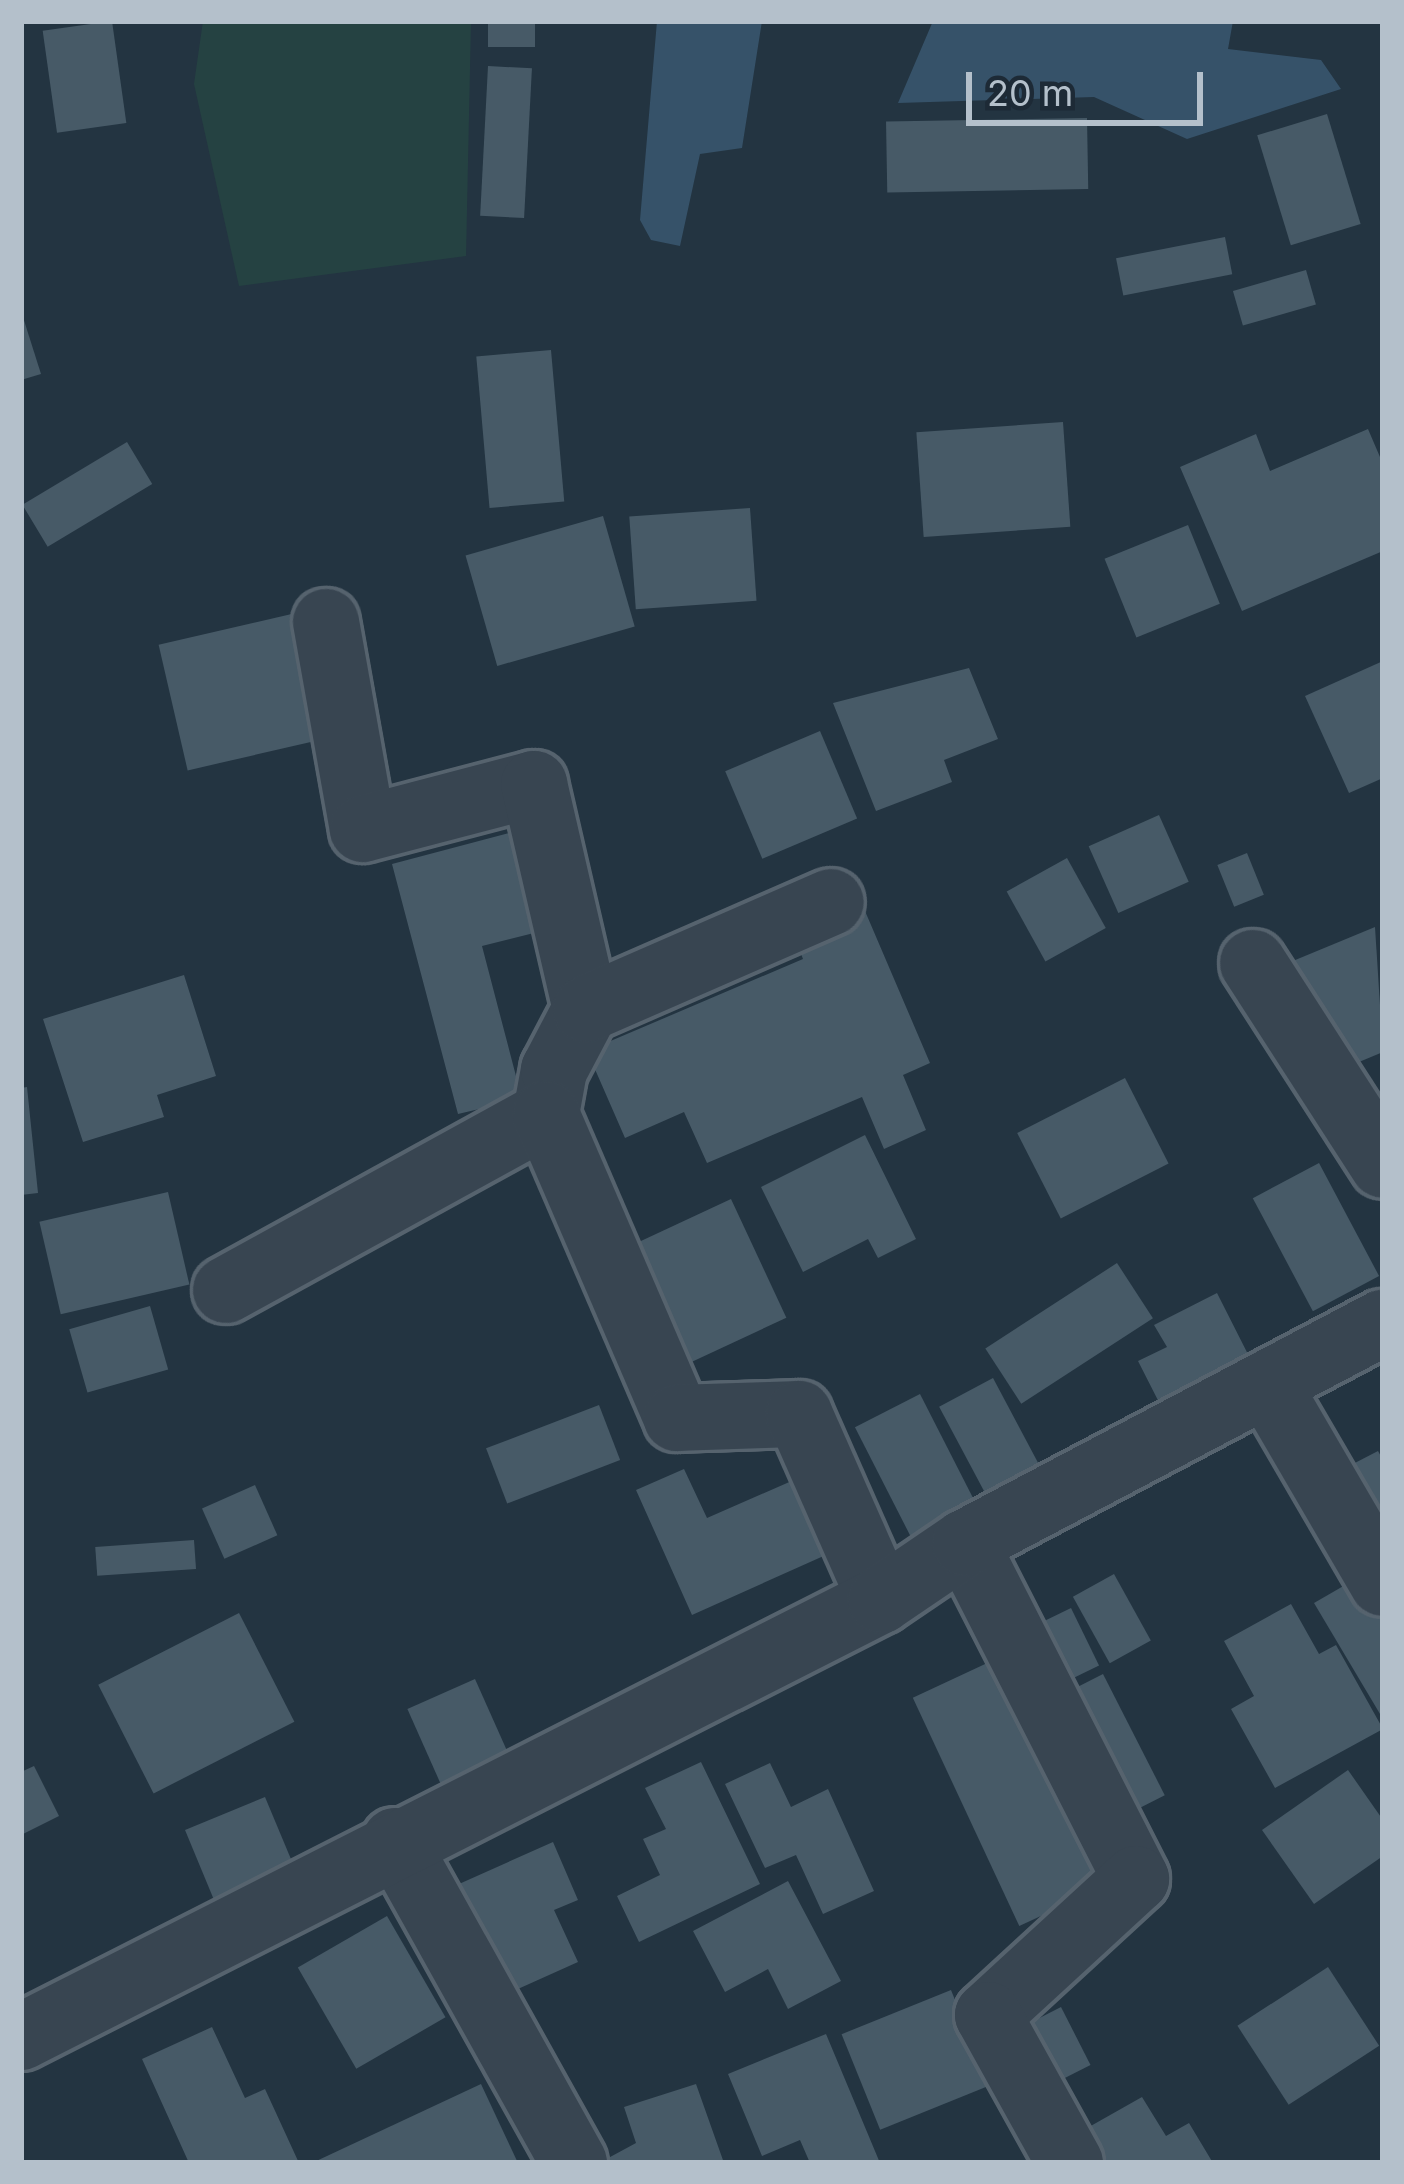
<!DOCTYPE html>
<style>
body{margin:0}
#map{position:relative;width:1404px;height:2184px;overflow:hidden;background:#233441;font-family:Inter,sans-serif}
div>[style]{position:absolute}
.green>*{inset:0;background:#254242}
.water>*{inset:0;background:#365269}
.building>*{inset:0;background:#475a67;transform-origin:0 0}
.roads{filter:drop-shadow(3px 0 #56636e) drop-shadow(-3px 0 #56636e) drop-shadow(0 3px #56636e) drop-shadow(0 -3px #56636e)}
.minor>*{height:66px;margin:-33px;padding:0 33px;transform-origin:33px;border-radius:33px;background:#384551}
span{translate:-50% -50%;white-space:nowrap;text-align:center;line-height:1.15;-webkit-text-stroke:12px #1d2a36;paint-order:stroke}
.frame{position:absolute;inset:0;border:24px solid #b4c0cb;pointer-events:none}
.scale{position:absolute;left:966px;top:72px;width:237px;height:54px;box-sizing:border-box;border:6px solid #b4c0cb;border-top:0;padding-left:15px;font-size:36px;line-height:42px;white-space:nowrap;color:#b4c0cb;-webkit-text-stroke:9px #1d2a36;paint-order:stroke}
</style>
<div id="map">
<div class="green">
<div style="clip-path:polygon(203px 21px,471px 21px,466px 256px,239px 286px,194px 84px)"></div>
</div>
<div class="water">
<div style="clip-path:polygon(657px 21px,762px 21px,742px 148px,700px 154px,680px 246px,651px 240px,640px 220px)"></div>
<div style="clip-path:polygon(933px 21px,1233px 21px,1228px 49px,1321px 60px,1341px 89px,1187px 139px,1094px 97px,898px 103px)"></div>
</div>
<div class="building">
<div style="left:112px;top:21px;width:103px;height:70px;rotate:82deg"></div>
<div style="left:488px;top:21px;width:47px;height:26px"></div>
<div style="left:488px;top:66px;width:44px;height:150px;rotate:3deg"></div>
<div style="left:1327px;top:114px;width:115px;height:73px;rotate:73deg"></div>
<div style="left:1087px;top:118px;width:71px;height:201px;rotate:89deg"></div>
<div style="left:1225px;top:237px;width:38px;height:111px;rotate:79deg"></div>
<div style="left:1306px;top:270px;width:36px;height:76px;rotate:74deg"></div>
<div style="clip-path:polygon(22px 314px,41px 374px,21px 380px,21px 315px)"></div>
<div style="left:551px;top:350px;width:152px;height:75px;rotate:85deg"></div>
<div style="left:1063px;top:422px;width:105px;height:147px;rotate:86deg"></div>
<div style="clip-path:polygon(1368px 429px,1383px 464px,1383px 551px,1242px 611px,1180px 467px,1256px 434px,1270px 471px)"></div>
<div style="left:127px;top:442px;width:49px;height:122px;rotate:59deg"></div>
<div style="left:750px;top:508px;width:93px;height:121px;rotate:86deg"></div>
<div style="left:603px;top:516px;width:115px;height:143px;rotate:74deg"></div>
<div style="left:1188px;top:525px;width:85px;height:90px;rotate:68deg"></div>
<div style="left:296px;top:613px;width:129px;height:141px;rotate:77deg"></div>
<div style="clip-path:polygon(1383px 661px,1383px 778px,1349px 793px,1305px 696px)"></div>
<div style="clip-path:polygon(969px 668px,998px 739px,944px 760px,952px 782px,876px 811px,833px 703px)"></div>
<div style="left:820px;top:731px;width:95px;height:103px;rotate:67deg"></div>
<div style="left:1159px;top:815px;width:73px;height:77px;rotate:66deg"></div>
<div style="clip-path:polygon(524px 829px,550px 929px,482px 946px,522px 1099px,458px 1114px,392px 864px)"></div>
<div style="left:1247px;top:853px;width:45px;height:32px;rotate:68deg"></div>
<div style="left:1067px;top:858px;width:80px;height:69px;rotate:61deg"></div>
<div style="clip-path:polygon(865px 911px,930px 1063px,903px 1075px,926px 1130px,884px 1149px,862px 1097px,707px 1163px,684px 1112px,625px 1138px,587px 1051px,803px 959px,796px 941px)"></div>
<div style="clip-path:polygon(1375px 927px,1383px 1052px,1335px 1072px,1288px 963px)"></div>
<div style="clip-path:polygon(184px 975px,216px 1076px,157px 1095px,164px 1117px,83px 1142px,43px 1019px)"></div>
<div style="left:1125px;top:1078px;width:96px;height:121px;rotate:63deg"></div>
<div style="clip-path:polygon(27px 1087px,38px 1193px,21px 1195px,21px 1088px)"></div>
<div style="clip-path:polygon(865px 1135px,916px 1239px,878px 1258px,868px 1239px,803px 1272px,761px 1187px)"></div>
<div style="left:1319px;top:1163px;width:128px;height:75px;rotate:62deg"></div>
<div style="left:168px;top:1192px;width:95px;height:132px;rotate:77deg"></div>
<div style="left:731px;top:1199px;width:131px;height:126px;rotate:65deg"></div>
<div style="left:1117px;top:1263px;width:66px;height:157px;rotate:57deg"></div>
<div style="clip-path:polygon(1217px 1293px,1259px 1376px,1169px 1422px,1138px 1361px,1167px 1347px,1154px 1325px)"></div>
<div style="left:150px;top:1306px;width:66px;height:84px;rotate:74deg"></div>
<div style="left:993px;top:1378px;width:116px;height:61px;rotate:62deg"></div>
<div style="left:920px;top:1394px;width:130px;height:73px;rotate:63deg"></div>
<div style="left:599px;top:1405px;width:59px;height:121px;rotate:69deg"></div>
<div style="clip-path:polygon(1378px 1451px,1383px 1460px,1383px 1526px,1349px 1466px)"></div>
<div style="clip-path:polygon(684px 1469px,707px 1518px,803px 1476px,837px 1550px,692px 1615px,636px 1490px)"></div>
<div style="left:255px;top:1485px;width:55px;height:58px;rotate:66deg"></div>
<div style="left:194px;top:1540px;width:29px;height:99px;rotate:86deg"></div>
<div style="left:1114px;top:1574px;width:76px;height:47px;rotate:61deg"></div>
<div style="clip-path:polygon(1359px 1577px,1383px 1617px,1383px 1719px,1314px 1603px)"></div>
<div style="clip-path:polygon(1291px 1604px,1319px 1654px,1336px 1645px,1383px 1729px,1275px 1788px,1231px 1709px,1254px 1696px,1224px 1641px)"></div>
<div style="left:1071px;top:1608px;width:64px;height:44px;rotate:64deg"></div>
<div style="left:239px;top:1613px;width:122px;height:158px;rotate:63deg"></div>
<div style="left:998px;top:1658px;width:252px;height:94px;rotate:65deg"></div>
<div style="left:1103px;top:1674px;width:136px;height:53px;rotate:63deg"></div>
<div style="left:475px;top:1679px;width:94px;height:74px;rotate:66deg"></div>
<div style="clip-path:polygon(701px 1762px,760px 1884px,639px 1942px,617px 1896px,660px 1875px,643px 1839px,666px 1829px,645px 1788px)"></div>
<div style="clip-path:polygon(770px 1763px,791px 1807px,828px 1789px,874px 1891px,823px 1914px,796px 1855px,765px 1868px,725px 1784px)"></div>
<div style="clip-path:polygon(34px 1766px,59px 1816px,21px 1835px,21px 1772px)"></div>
<div style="clip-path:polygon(1348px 1770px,1383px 1820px,1383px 1856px,1314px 1904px,1262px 1830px)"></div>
<div style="clip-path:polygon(265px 1797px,293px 1864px,219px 1912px,185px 1830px)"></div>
<div style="clip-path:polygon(553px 1842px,578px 1900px,554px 1910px,578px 1962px,509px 1993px,459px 1884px)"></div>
<div style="clip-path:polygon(788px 1881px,841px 1981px,788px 2009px,768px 1969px,725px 1992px,693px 1931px)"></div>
<div style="left:387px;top:1916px;width:117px;height:103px;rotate:60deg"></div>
<div style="left:1328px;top:1967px;width:94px;height:108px;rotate:57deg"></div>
<div style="left:951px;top:1990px;width:103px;height:118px;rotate:68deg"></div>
<div style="left:1061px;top:2007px;width:65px;height:51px;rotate:63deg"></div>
<div style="clip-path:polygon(212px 2027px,245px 2098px,265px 2089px,299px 2163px,189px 2163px,142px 2059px)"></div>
<div style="clip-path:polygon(826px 2034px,880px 2163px,810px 2163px,800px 2140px,762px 2156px,728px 2074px)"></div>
<div style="clip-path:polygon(481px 2084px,518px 2163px,312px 2163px)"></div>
<div style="clip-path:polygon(696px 2084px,724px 2163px,599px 2163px,636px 2143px,624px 2107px)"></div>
<div style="clip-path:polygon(1142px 2097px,1166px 2136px,1189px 2123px,1213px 2163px,1089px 2163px,1073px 2136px)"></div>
</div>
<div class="roads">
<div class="minor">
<div style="left:326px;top:622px;width:210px;rotate:79.9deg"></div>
<div style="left:363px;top:829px;width:177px;rotate:-14.7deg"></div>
<div style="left:534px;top:784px;width:231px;rotate:77deg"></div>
<div style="left:1253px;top:963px;width:240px;rotate:57.2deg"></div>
<div style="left:546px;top:1114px;width:45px;rotate:-79.7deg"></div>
<div style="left:554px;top:1070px;width:69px;rotate:-62.3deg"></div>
<div style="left:586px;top:1009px;width:267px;rotate:-23.6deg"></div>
<div style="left:226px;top:1290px;width:365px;rotate:-28.8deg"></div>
<div style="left:546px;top:1114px;width:331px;rotate:66.7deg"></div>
<div style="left:677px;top:1418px;width:122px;rotate:-1.9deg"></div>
<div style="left:799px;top:1414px;width:203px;rotate:66.2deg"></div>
<div style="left:1267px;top:1384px;width:230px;rotate:59.8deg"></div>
<div style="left:965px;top:1543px;width:377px;rotate:63deg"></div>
<div style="left:1136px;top:1879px;width:201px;rotate:137.4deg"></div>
<div style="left:988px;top:2015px;width:169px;rotate:61deg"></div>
<div style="left:395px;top:1841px;width:368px;rotate:60.9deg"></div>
<div style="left:21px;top:2037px;width:965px;rotate:-26.94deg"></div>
<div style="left:881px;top:1600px;width:102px;rotate:-34.2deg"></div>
<div style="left:965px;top:1543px;width:472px;rotate:-27.8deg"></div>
</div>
</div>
<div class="frame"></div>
<div class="scale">20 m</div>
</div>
